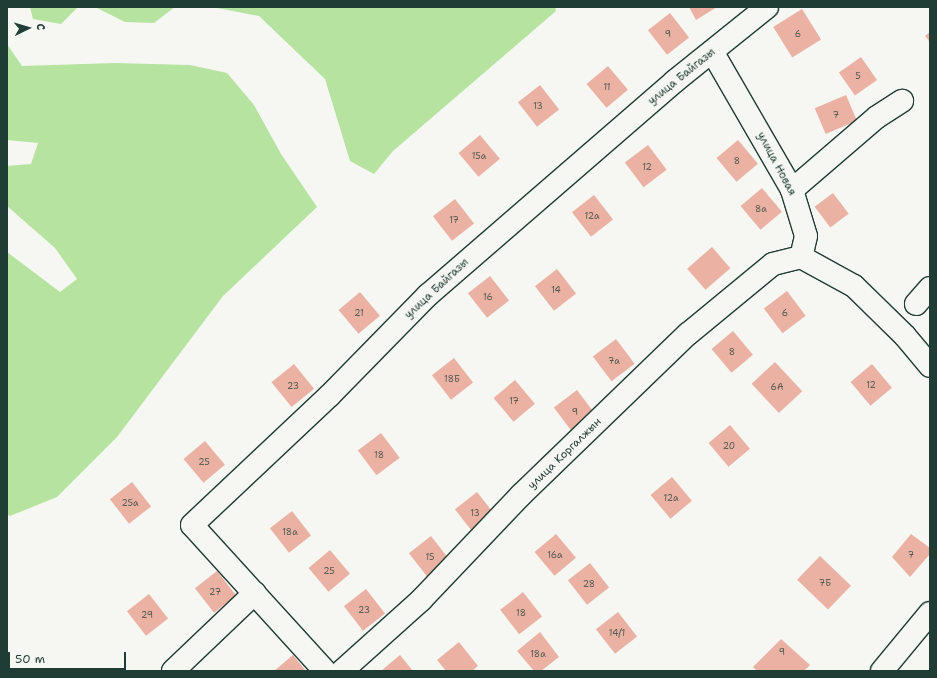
<!DOCTYPE html>
<meta charset="utf-8">
<style>
body{margin:0}
#map{position:relative;width:937px;height:678px;overflow:hidden;background:#f6f6f2;font-family:"Shantell Sans",sans-serif}
div>[style]{position:absolute}
.green>*{inset:0;background:#b6e3a0}
.building>*{inset:0;background:#ebb2a4;transform-origin:0 0}
.roads{filter:drop-shadow(1px 0 #1f3d34) drop-shadow(-1px 0 #1f3d34) drop-shadow(0 1px #1f3d34) drop-shadow(0 -1px #1f3d34)}
.minor>*{height:22px;margin:-11px;padding:0 11px;transform-origin:11px;border-radius:11px;background:#f6f6f2}
span{translate:-50% -50%;white-space:nowrap;text-align:center;line-height:1.15;-webkit-text-stroke:3.5px #f6f6f2;paint-order:stroke}
.number-label{font-size:9px;color:#525a50}
.number-label span{-webkit-text-stroke-width:0}
.street-label{font-size:11px;color:#1f3d34}
.frame{position:absolute;inset:0;border:8px solid #1f3d34;pointer-events:none}
.north{position:absolute;left:8px;top:8px;width:40px;height:40px;-webkit-text-stroke:3px #f6f6f2;paint-order:stroke;rotate:85deg;font-size:11px;font-weight:700;line-height:16px;text-align:center;color:#1f3d34}
.north::after{content:'';display:block;margin:auto;width:14px;height:18px;background:#1f3d34;clip-path:polygon(50% 0,100% 100%,50% 72%,0 100%)}
.scale{position:absolute;left:8px;top:652px;width:118px;height:18px;box-sizing:border-box;border:2px solid #1f3d34;border-top:0;padding-left:5px;font-size:12px;line-height:14px;white-space:nowrap;color:#1f3d34;-webkit-text-stroke:3px #f6f6f2;paint-order:stroke}
</style>
<div id="map">
<div class="green">
<div style="clip-path:polygon(30px 7px,78px 7px,61px 24px,33px 19px)"></div>
<div style="clip-path:polygon(95px 7px,175px 7px,154px 23px,125px 22px)"></div>
<div style="clip-path:polygon(212px 7px,555px 7px,556px 11px,393px 151px,374px 174px,350px 161px,325px 79px,259px 16px)"></div>
<div style="clip-path:polygon(7px 44px,22px 66px,115px 63px,190px 65px,227px 73px,254px 105px,281px 154px,317px 207px,223px 296px,117px 437px,57px 497px,10px 516px,7px 514px,7px 252px,60px 292px,77px 279px,55px 248px,7px 206px,7px 166px,31px 164px,38px 143px,7px 140px)"></div>
</div>
<div class="building">
<div style="clip-path:polygon(689px 7px,717px 7px,696px 20px)"></div>
<div style="left:802px;top:9px;width:36px;height:34px;rotate:58deg"></div>
<div style="left:670px;top:13px;width:31px;height:28px;rotate:52deg"></div>
<div style="clip-path:polygon(930px 32px,930px 42px,925px 36px)"></div>
<div style="left:861px;top:57px;width:28px;height:27px;rotate:55deg"></div>
<div style="left:608px;top:66px;width:31px;height:28px;rotate:50deg"></div>
<div style="left:540px;top:85px;width:31px;height:28px;rotate:52deg"></div>
<div style="left:846px;top:95px;width:28px;height:34px;rotate:67deg"></div>
<div style="left:480px;top:135px;width:31px;height:28px;rotate:50deg"></div>
<div style="left:738px;top:140px;width:31px;height:28px;rotate:50deg"></div>
<div style="left:648px;top:145px;width:31px;height:29px;rotate:53deg"></div>
<div style="left:762px;top:188px;width:31px;height:28px;rotate:50deg"></div>
<div style="left:833px;top:193px;width:26px;height:23px;rotate:53deg"></div>
<div style="left:594px;top:195px;width:31px;height:28px;rotate:52deg"></div>
<div style="left:455px;top:199px;width:31px;height:28px;rotate:52deg"></div>
<div style="left:712px;top:247px;width:28px;height:33px;rotate:49deg"></div>
<div style="left:557px;top:269px;width:31px;height:28px;rotate:52deg"></div>
<div style="left:490px;top:276px;width:31px;height:28px;rotate:52deg"></div>
<div style="left:787px;top:291px;width:31px;height:29px;rotate:53deg"></div>
<div style="left:360px;top:292px;width:31px;height:28px;rotate:50deg"></div>
<div style="left:733px;top:331px;width:31px;height:28px;rotate:50deg"></div>
<div style="left:616px;top:339px;width:31px;height:29px;rotate:53deg"></div>
<div style="left:454px;top:358px;width:31px;height:28px;rotate:52deg"></div>
<div style="left:775px;top:362px;width:40px;height:32px;rotate:47deg"></div>
<div style="left:294px;top:364px;width:32px;height:29px;rotate:51deg"></div>
<div style="left:872px;top:364px;width:31px;height:28px;rotate:50deg"></div>
<div style="left:515px;top:380px;width:31px;height:28px;rotate:50deg"></div>
<div style="left:577px;top:390px;width:31px;height:29px;rotate:53deg"></div>
<div style="left:730px;top:425px;width:31px;height:28px;rotate:50deg"></div>
<div style="left:381px;top:433px;width:31px;height:29px;rotate:53deg"></div>
<div style="left:205px;top:441px;width:31px;height:28px;rotate:50deg"></div>
<div style="left:672px;top:477px;width:31px;height:28px;rotate:50deg"></div>
<div style="left:132px;top:482px;width:31px;height:28px;rotate:52deg"></div>
<div style="left:477px;top:492px;width:31px;height:28px;rotate:52deg"></div>
<div style="left:292px;top:511px;width:31px;height:28px;rotate:52deg"></div>
<div style="left:556px;top:534px;width:31px;height:28px;rotate:50deg"></div>
<div style="clip-path:polygon(911px 534px,930px 548px,930px 554px,910px 577px,892px 557px)"></div>
<div style="left:431px;top:536px;width:31px;height:28px;rotate:52deg"></div>
<div style="left:330px;top:550px;width:31px;height:28px;rotate:50deg"></div>
<div style="left:820px;top:556px;width:43px;height:33px;rotate:44deg"></div>
<div style="left:590px;top:563px;width:31px;height:28px;rotate:52deg"></div>
<div style="left:217px;top:571px;width:31px;height:28px;rotate:52deg"></div>
<div style="left:366px;top:589px;width:31px;height:28px;rotate:52deg"></div>
<div style="left:523px;top:592px;width:31px;height:29px;rotate:52deg"></div>
<div style="left:149px;top:594px;width:31px;height:28px;rotate:52deg"></div>
<div style="left:618px;top:612px;width:31px;height:28px;rotate:52deg"></div>
<div style="clip-path:polygon(540px 632px,559px 657px,541px 671px,534px 671px,517px 651px)"></div>
<div style="clip-path:polygon(781px 639px,810px 665px,804px 671px,757px 671px,753px 667px)"></div>
<div style="clip-path:polygon(459px 642px,478px 666px,472px 671px,446px 671px,437px 660px)"></div>
<div style="clip-path:polygon(293px 655px,306px 671px,274px 671px)"></div>
<div style="clip-path:polygon(400px 655px,413px 671px,381px 671px)"></div>
</div>
<div class="roads">
<div class="minor">
<div style="left:713px;top:53px;width:158px;rotate:60deg"></div>
<div style="left:792px;top:190px;width:48px;rotate:73.1deg"></div>
<div style="left:806px;top:236px;width:22px;rotate:103deg"></div>
<div style="left:801px;top:257px;width:60px;rotate:28.7deg"></div>
<div style="left:854px;top:286px;width:71px;rotate:44.4deg"></div>
<div style="left:905px;top:336px;width:39px;rotate:50deg"></div>
<div style="left:792px;top:190px;width:112px;rotate:-40.7deg"></div>
<div style="left:877px;top:117px;width:30px;rotate:-33deg"></div>
<div style="left:916px;top:304px;width:21px;rotate:-49deg"></div>
<div style="left:173px;top:671px;width:113px;rotate:-43.6deg"></div>
<div style="left:325px;top:671px;width:197px;rotate:-132.3deg"></div>
<div style="left:192px;top:525px;width:190px;rotate:-43.3deg"></div>
<div style="left:330px;top:395px;width:140px;rotate:-45.6deg"></div>
<div style="left:428px;top:295px;width:327px;rotate:-40.9deg"></div>
<div style="left:675px;top:81px;width:118px;rotate:-38.8deg"></div>
<div style="left:342px;top:671px;width:106px;rotate:-41.9deg"></div>
<div style="left:421px;top:600px;width:145px;rotate:-46.4deg"></div>
<div style="left:521px;top:495px;width:232px;rotate:-44deg"></div>
<div style="left:688px;top:334px;width:110px;rotate:-39.5deg"></div>
<div style="left:773px;top:264px;width:29px;rotate:-14deg"></div>
<div style="left:882px;top:671px;width:75px;rotate:-50.4deg"></div>
</div>
</div>
<div class="number-label">
<span style="left:668px;top:34px">9</span>
<span style="left:798px;top:34px">6</span>
<span style="left:858px;top:76px">5</span>
<span style="left:607px;top:87px">11</span>
<span style="left:538px;top:106px">13</span>
<span style="left:836px;top:115px">7</span>
<span style="left:479px;top:156px">15а</span>
<span style="left:737px;top:161px">8</span>
<span style="left:647px;top:167px">12</span>
<span style="left:761px;top:209px">8а</span>
<span style="left:592px;top:216px">12а</span>
<span style="left:454px;top:220px">17</span>
<span style="left:556px;top:290px">14</span>
<span style="left:488px;top:297px">16</span>
<span style="left:359px;top:313px">21</span>
<span style="left:785px;top:313px">6</span>
<span style="left:732px;top:352px">8</span>
<span style="left:614px;top:361px">7а</span>
<span style="left:452px;top:379px">18Б</span>
<span style="left:871px;top:385px">12</span>
<span style="left:293px;top:386px">23</span>
<span style="left:777px;top:387px">6А</span>
<span style="left:514px;top:401px">17</span>
<span style="left:575px;top:412px">9</span>
<span style="left:729px;top:446px">20</span>
<span style="left:379px;top:455px">18</span>
<span style="left:204px;top:462px">25</span>
<span style="left:671px;top:498px">12а</span>
<span style="left:130px;top:503px">25а</span>
<span style="left:475px;top:513px">13</span>
<span style="left:290px;top:532px">18а</span>
<span style="left:555px;top:555px">16а</span>
<span style="left:911px;top:555px">7</span>
<span style="left:430px;top:557px">15</span>
<span style="left:329px;top:571px">25</span>
<span style="left:825px;top:583px">7Б</span>
<span style="left:589px;top:584px">28</span>
<span style="left:215px;top:592px">27</span>
<span style="left:364px;top:610px">23</span>
<span style="left:521px;top:613px">18</span>
<span style="left:147px;top:615px">29</span>
<span style="left:617px;top:633px">14/1</span>
<span style="left:782px;top:652px">9</span>
<span style="left:538px;top:654px">18а</span>
</div>
<div class="street-label">
<span style="left:682px;top:77px;rotate:-39deg">улица Байгазы</span>
<span style="left:776px;top:164px;rotate:62deg">улица Новая</span>
<span style="left:437px;top:289px;rotate:-43deg">улица Байгазы</span>
<span style="left:565px;top:454px;rotate:-44deg">улица Коргалжын</span>
</div>
<div class="frame"></div>
<div class="north">С</div>
<div class="scale">50 m</div>
</div>
